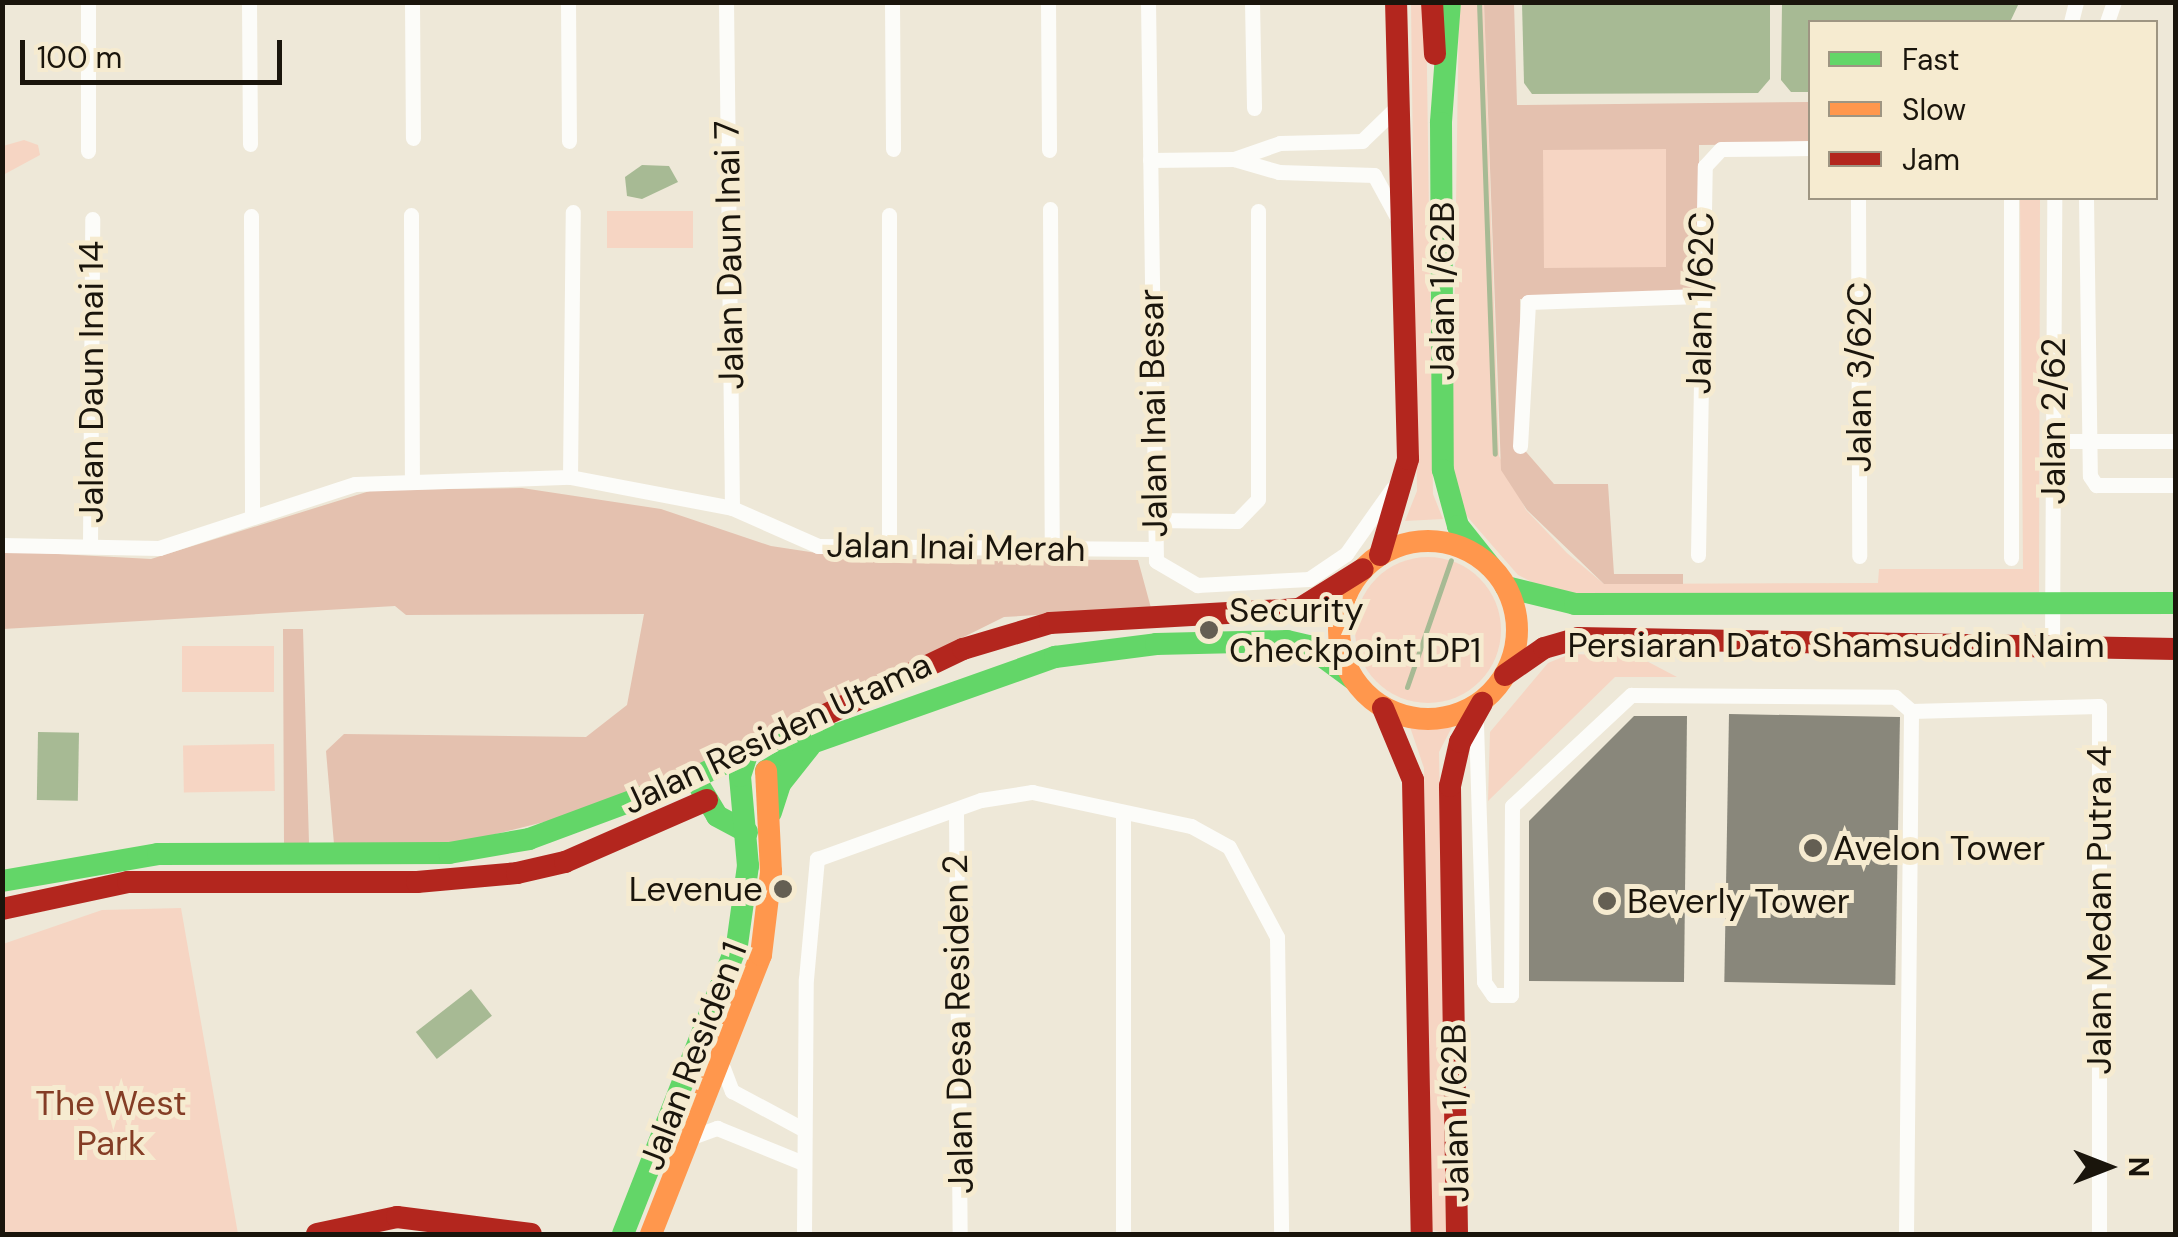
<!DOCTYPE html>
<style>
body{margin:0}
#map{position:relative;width:2178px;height:1237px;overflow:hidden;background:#eee8d8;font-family:"DM Sans",sans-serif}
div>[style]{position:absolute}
.green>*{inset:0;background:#f6d5c3;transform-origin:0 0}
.round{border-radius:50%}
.forest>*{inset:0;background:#e4c1af}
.water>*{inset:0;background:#a7ba94;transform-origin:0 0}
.stream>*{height:5px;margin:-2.5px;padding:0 2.5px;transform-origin:2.5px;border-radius:2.5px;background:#a7ba94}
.building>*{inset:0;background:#89877b;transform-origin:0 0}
.street>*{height:15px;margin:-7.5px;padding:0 7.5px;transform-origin:7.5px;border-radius:7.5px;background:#fcfcf9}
.fast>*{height:22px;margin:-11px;padding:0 11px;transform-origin:11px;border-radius:11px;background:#63d668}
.slow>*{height:22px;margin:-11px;padding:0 11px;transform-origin:11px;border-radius:11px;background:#ff974d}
.slow>.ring{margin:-11px;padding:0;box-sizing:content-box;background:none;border:22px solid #ff974d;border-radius:50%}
.jam>*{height:22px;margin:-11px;padding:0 11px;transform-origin:11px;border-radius:11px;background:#b3261e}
.dots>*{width:28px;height:28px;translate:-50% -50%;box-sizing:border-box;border:5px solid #f6ebd0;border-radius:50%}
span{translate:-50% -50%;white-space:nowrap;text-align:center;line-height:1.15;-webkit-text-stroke:10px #f6ebd0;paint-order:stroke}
.street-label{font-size:35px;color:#1a150c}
.poi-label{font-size:35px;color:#1a150c}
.left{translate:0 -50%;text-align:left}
.right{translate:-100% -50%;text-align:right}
.park-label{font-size:35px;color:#843d25}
.frame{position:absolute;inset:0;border:5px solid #1a150c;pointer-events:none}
.legend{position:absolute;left:1808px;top:20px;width:350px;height:180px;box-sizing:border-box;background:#f6ebd0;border:2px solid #9e9582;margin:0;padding:12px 18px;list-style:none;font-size:30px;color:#1a150c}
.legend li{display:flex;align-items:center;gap:20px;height:50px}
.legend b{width:50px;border:2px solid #9e9582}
.north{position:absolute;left:2058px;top:1117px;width:100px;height:100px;-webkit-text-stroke:8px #f6ebd0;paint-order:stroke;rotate:90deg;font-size:28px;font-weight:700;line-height:40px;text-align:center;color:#1a150c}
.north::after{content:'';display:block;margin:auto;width:35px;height:45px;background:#1a150c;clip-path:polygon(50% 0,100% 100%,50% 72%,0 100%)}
.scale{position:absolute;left:20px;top:40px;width:262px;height:45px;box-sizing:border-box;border:5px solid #1a150c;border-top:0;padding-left:12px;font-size:30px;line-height:35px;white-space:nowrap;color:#1a150c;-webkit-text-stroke:8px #f6ebd0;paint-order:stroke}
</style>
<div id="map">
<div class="green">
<div style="clip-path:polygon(1426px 2px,1433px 494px,1443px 519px,1405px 521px,1417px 491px,1411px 3px)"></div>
<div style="clip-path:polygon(1459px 3px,1484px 3px,1499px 456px,1526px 510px,1567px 553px,1604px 584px,1878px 583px,1879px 569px,2023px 569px,2020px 198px,2040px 198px,2039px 592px,1561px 597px,1518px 575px,1464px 513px,1452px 473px)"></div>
<div style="clip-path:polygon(24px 140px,38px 145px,40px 155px,3px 175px,3px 146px)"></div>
<div style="left:1666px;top:149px;width:119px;height:123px;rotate:90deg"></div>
<div style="left:693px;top:211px;width:37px;height:86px;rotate:90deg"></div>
<div class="round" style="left:1355px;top:557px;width:146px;height:146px"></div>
<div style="left:274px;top:646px;width:46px;height:92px;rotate:90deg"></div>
<div style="clip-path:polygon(1570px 654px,1637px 656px,1677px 677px,1615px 677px,1488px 801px,1490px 732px,1548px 663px)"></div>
<div style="clip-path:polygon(1410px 727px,1452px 727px,1439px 752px,1447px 1234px,1432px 1230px,1424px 768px)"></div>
<div style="left:274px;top:744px;width:47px;height:91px;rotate:89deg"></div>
<div style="clip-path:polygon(181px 908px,238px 1234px,3px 1234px,3px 944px,102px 910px)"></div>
</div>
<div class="forest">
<div style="clip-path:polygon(evenodd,1484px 3px,1514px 3px,1517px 105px,1810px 102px,1810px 144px,1699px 145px,1699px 296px,1520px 299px,1521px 446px,1554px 484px,1608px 484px,1614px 574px,1683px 574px,1683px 584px,1604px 584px,1527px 510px,1501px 470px,1484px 3px,1666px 149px,1666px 267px,1544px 268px,1543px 150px,1666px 149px)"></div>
<div style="clip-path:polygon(522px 488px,661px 509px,771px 546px,856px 559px,1138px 560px,1151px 608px,1004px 617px,694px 771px,552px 820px,459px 843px,284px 846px,283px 629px,303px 629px,309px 843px,334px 844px,326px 751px,344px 734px,586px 737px,627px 705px,644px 614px,406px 615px,395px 606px,3px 629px,3px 551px,151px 559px,373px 490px)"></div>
</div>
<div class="water">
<div style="clip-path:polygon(1522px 3px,1770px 3px,1770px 79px,1758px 93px,1532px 94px,1524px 83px)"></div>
<div style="clip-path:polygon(1782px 3px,1782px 2px,2019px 3px,2010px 22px,1810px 22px,1810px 92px,1791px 92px,1781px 80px)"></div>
<div style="clip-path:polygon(642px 165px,669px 166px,678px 182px,642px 199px,627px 196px,625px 177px)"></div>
<div style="left:38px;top:732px;width:41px;height:68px;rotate:1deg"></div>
<div style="left:471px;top:989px;width:34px;height:70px;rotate:52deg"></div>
</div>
<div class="stream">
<div style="left:1479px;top:2px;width:452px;rotate:88deg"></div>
<div style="left:1407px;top:687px;width:134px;rotate:-70.9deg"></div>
</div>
<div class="building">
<div style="left:1729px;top:714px;width:171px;height:268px;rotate:1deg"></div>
<div style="clip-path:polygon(1634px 716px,1687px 716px,1684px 982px,1529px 981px,1529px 821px)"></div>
</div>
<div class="street">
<div style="left:88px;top:2px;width:149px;rotate:90deg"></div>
<div style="left:249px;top:2px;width:142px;rotate:89.6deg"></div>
<div style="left:412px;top:2px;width:136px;rotate:89.6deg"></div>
<div style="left:568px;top:2px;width:139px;rotate:89.6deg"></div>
<div style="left:726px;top:2px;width:506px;rotate:89.32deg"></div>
<div style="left:892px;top:2px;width:147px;rotate:89.6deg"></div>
<div style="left:1048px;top:2px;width:148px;rotate:89.6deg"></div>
<div style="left:1148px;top:2px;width:559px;rotate:89.18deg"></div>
<div style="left:1156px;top:561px;width:48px;rotate:30.3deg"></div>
<div style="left:1197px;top:585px;width:112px;rotate:-3.1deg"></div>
<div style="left:1309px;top:579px;width:45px;rotate:-34deg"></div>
<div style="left:1346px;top:554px;width:80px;rotate:-54.7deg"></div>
<div style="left:1252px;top:2px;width:106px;rotate:88.9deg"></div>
<div style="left:2071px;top:22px;width:21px;rotate:-76deg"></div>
<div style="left:2107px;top:22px;width:21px;rotate:-71deg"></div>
<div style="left:1396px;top:108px;width:47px;rotate:135.9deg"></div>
<div style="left:1362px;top:141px;width:82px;rotate:178.6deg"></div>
<div style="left:1280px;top:143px;width:49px;rotate:160.8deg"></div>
<div style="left:1234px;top:159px;width:47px;rotate:16.1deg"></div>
<div style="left:1279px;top:172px;width:95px;rotate:1.8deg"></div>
<div style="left:1374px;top:175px;width:50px;rotate:61.4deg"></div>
<div style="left:1150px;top:160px;width:84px;rotate:-0.7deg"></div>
<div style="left:1858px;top:198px;width:358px;rotate:89.8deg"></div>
<div style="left:2011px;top:198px;width:360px;rotate:90deg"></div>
<div style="left:2086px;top:198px;width:278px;rotate:89.2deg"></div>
<div style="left:2090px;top:476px;width:11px;rotate:56deg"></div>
<div style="left:2096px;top:485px;width:80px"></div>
<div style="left:1050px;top:209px;width:341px;rotate:89.7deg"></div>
<div style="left:411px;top:215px;width:262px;rotate:89.8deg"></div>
<div style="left:889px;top:215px;width:333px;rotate:90deg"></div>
<div style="left:251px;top:216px;width:299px;rotate:89.8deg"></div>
<div style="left:2052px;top:441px;width:124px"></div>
<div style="left:1520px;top:446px;width:144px;rotate:-86.8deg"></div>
<div style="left:1528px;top:302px;width:171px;rotate:-2deg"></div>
<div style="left:570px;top:477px;width:265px;rotate:-89.4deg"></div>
<div style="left:1153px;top:520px;width:84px;rotate:0.7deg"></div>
<div style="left:1237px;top:521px;width:30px;rotate:-46deg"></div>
<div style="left:1258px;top:499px;width:288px;rotate:-90deg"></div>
<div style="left:2px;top:545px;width:157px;rotate:1.1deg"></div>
<div style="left:159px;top:548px;width:206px;rotate:-18.1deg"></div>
<div style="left:355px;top:484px;width:215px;rotate:-1.9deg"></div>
<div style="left:570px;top:477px;width:165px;rotate:10.8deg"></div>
<div style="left:732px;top:508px;width:94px;rotate:23.8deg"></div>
<div style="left:818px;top:546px;width:336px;rotate:0.5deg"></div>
<div style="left:90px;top:545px;width:326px;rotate:-89.6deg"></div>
<div style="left:1698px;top:555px;width:389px;rotate:-89deg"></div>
<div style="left:1705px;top:166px;width:23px;rotate:-47deg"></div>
<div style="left:1721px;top:149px;width:89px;rotate:-0.6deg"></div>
<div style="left:2052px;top:644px;width:446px;rotate:-89.7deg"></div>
<div style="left:1911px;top:711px;width:188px;rotate:-1.5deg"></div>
<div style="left:2099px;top:706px;width:528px;rotate:90deg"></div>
<div style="left:1476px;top:724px;width:258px;rotate:88.2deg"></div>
<div style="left:1484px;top:982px;width:16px;rotate:55deg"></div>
<div style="left:1493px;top:995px;width:18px"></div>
<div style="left:1511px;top:995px;width:189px;rotate:-89.7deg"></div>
<div style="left:1512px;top:806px;width:163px;rotate:-43deg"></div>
<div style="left:1631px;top:695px;width:264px;rotate:0.4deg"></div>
<div style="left:1895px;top:697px;width:21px;rotate:41deg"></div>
<div style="left:956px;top:813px;width:421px;rotate:89.5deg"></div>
<div style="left:1123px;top:814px;width:420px;rotate:90deg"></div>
<div style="left:723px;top:1068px;width:25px;rotate:69deg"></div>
<div style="left:732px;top:1091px;width:81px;rotate:28.2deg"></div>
<div style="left:692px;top:1137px;width:27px;rotate:-20deg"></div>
<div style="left:717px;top:1128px;width:93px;rotate:22.1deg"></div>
<div style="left:804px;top:1234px;width:255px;rotate:-89.6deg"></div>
<div style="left:806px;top:979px;width:121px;rotate:-84.8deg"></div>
<div style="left:817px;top:859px;width:174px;rotate:-19.8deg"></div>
<div style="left:981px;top:800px;width:52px;rotate:-8.9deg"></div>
<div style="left:1032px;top:792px;width:163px;rotate:12.1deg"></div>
<div style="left:1191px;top:826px;width:43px;rotate:28.9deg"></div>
<div style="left:1229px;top:847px;width:102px;rotate:61.9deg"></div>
<div style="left:1277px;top:937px;width:297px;rotate:89.2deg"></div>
<div style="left:1906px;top:1234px;width:523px;rotate:-89.45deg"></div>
</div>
<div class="fast">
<div style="left:1450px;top:2px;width:121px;rotate:94.3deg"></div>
<div style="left:1441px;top:123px;width:347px;rotate:89.7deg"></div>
<div style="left:1443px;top:470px;width:58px;rotate:75deg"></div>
<div style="left:1458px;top:526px;width:51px;rotate:51.3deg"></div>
<div style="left:1506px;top:587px;width:71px;rotate:13.8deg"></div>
<div style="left:1575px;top:604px;width:601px;rotate:-0.1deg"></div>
<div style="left:766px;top:771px;width:54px;rotate:-31.3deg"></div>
<div style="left:812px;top:743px;width:258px;rotate:-19.5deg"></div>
<div style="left:1055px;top:657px;width:102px;rotate:-7.3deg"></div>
<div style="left:1156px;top:644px;width:131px;rotate:-1.3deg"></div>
<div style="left:1287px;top:641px;width:22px;rotate:13deg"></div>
<div style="left:1308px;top:646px;width:56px;rotate:36.3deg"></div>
<div style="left:701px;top:789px;width:31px;rotate:59deg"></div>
<div style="left:717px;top:816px;width:34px;rotate:28deg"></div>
<div style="left:771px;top:812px;width:29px;rotate:-72deg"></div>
<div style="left:780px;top:784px;width:48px;rotate:-51.7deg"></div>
<div style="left:2px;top:881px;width:158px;rotate:-9.8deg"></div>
<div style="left:158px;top:854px;width:291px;rotate:-0.2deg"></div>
<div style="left:449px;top:853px;width:81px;rotate:-9.9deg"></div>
<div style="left:529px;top:839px;width:178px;rotate:-20.4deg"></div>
<div style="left:696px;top:777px;width:141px;rotate:-25.7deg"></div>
<div style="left:623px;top:1234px;width:311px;rotate:-68.5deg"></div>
<div style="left:737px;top:945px;width:80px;rotate:-82.1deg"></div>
<div style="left:748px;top:866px;width:90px;rotate:-95.1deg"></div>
<div style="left:740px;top:776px;width:22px;rotate:-72deg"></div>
</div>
<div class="slow">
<div class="ring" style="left:1339px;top:541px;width:156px;height:156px"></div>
<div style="left:651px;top:1234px;width:300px;rotate:-68.5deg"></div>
<div style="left:761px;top:955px;width:84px;rotate:-83.1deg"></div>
<div style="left:771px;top:872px;width:101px;rotate:-92.8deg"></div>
</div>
<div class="jam">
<div style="left:1432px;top:2px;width:52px;rotate:86.7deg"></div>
<div style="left:1380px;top:555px;width:100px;rotate:-73.7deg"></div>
<div style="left:1408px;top:459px;width:457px;rotate:-91.5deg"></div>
<div style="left:1505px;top:675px;width:47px;rotate:-34.7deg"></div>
<div style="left:1544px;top:648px;width:35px;rotate:-16deg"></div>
<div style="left:1578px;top:638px;width:598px;rotate:1.05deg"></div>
<div style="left:1383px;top:708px;width:78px;rotate:67.4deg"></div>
<div style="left:1413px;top:780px;width:454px;rotate:88.9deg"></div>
<div style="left:823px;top:716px;width:155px;rotate:-25.6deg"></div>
<div style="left:963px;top:649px;width:91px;rotate:-16.6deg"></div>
<div style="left:1050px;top:623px;width:249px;rotate:-3.2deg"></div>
<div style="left:1299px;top:609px;width:75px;rotate:-32deg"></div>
<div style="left:2px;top:909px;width:129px;rotate:-12.1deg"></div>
<div style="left:128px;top:882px;width:289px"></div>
<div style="left:417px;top:882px;width:100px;rotate:-5.1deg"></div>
<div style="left:517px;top:873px;width:49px;rotate:-12.9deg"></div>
<div style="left:565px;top:862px;width:155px;rotate:-23.6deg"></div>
<div style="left:317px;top:1234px;width:82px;rotate:-12deg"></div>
<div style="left:397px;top:1217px;width:135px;rotate:7.2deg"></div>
<div style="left:1457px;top:1234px;width:448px;rotate:-90.9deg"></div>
<div style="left:1450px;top:786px;width:45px;rotate:-77.2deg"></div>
<div style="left:1460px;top:742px;width:45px;rotate:-60.6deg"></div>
</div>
<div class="dots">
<div style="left:1209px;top:630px;background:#645f53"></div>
<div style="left:1813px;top:848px;background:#645f53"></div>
<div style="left:783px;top:889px;background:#645f53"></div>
<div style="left:1607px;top:901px;background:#645f53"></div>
</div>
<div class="street-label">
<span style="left:729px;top:255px;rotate:-91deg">Jalan Daun Inai 7</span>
<span style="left:1442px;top:291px;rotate:-90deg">Jalan 1/62B</span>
<span style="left:1700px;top:303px;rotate:-89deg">Jalan 1/62C</span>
<span style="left:1859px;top:377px;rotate:-90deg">Jalan 3/62C</span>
<span style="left:91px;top:382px;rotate:-90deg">Jalan Daun Inai 14</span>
<span style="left:1153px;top:413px;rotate:-91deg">Jalan Inai Besar</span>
<span style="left:2053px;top:421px;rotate:-90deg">Jalan 2/62</span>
<span style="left:956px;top:547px;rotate:1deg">Jalan Inai Merah</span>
<span style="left:1836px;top:645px">Persiaran Dato Shamsuddin Naim</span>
<span style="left:777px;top:733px;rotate:-25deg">Jalan Residen Utama</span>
<span style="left:2099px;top:910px;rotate:-90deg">Jalan Medan Putra 4</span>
<span style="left:958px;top:1024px;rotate:-91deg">Jalan Desa Residen 2</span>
<span style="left:693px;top:1056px;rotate:-69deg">Jalan Residen 1</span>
<span style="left:1455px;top:1113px;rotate:-91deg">Jalan 1/62B</span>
</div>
<div class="poi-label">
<span class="left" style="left:1229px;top:630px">Security<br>Checkpoint DP1</span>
<span class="left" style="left:1833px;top:848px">Avelon Tower</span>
<span class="right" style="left:763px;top:889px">Levenue</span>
<span class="left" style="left:1627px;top:901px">Beverly Tower</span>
</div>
<div class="park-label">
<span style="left:111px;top:1123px">The West<br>Park</span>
</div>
<div class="frame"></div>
<ul class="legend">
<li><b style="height:12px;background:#63d668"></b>Fast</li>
<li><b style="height:12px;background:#ff974d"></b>Slow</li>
<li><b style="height:12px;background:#b3261e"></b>Jam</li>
</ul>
<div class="north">N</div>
<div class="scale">100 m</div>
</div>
